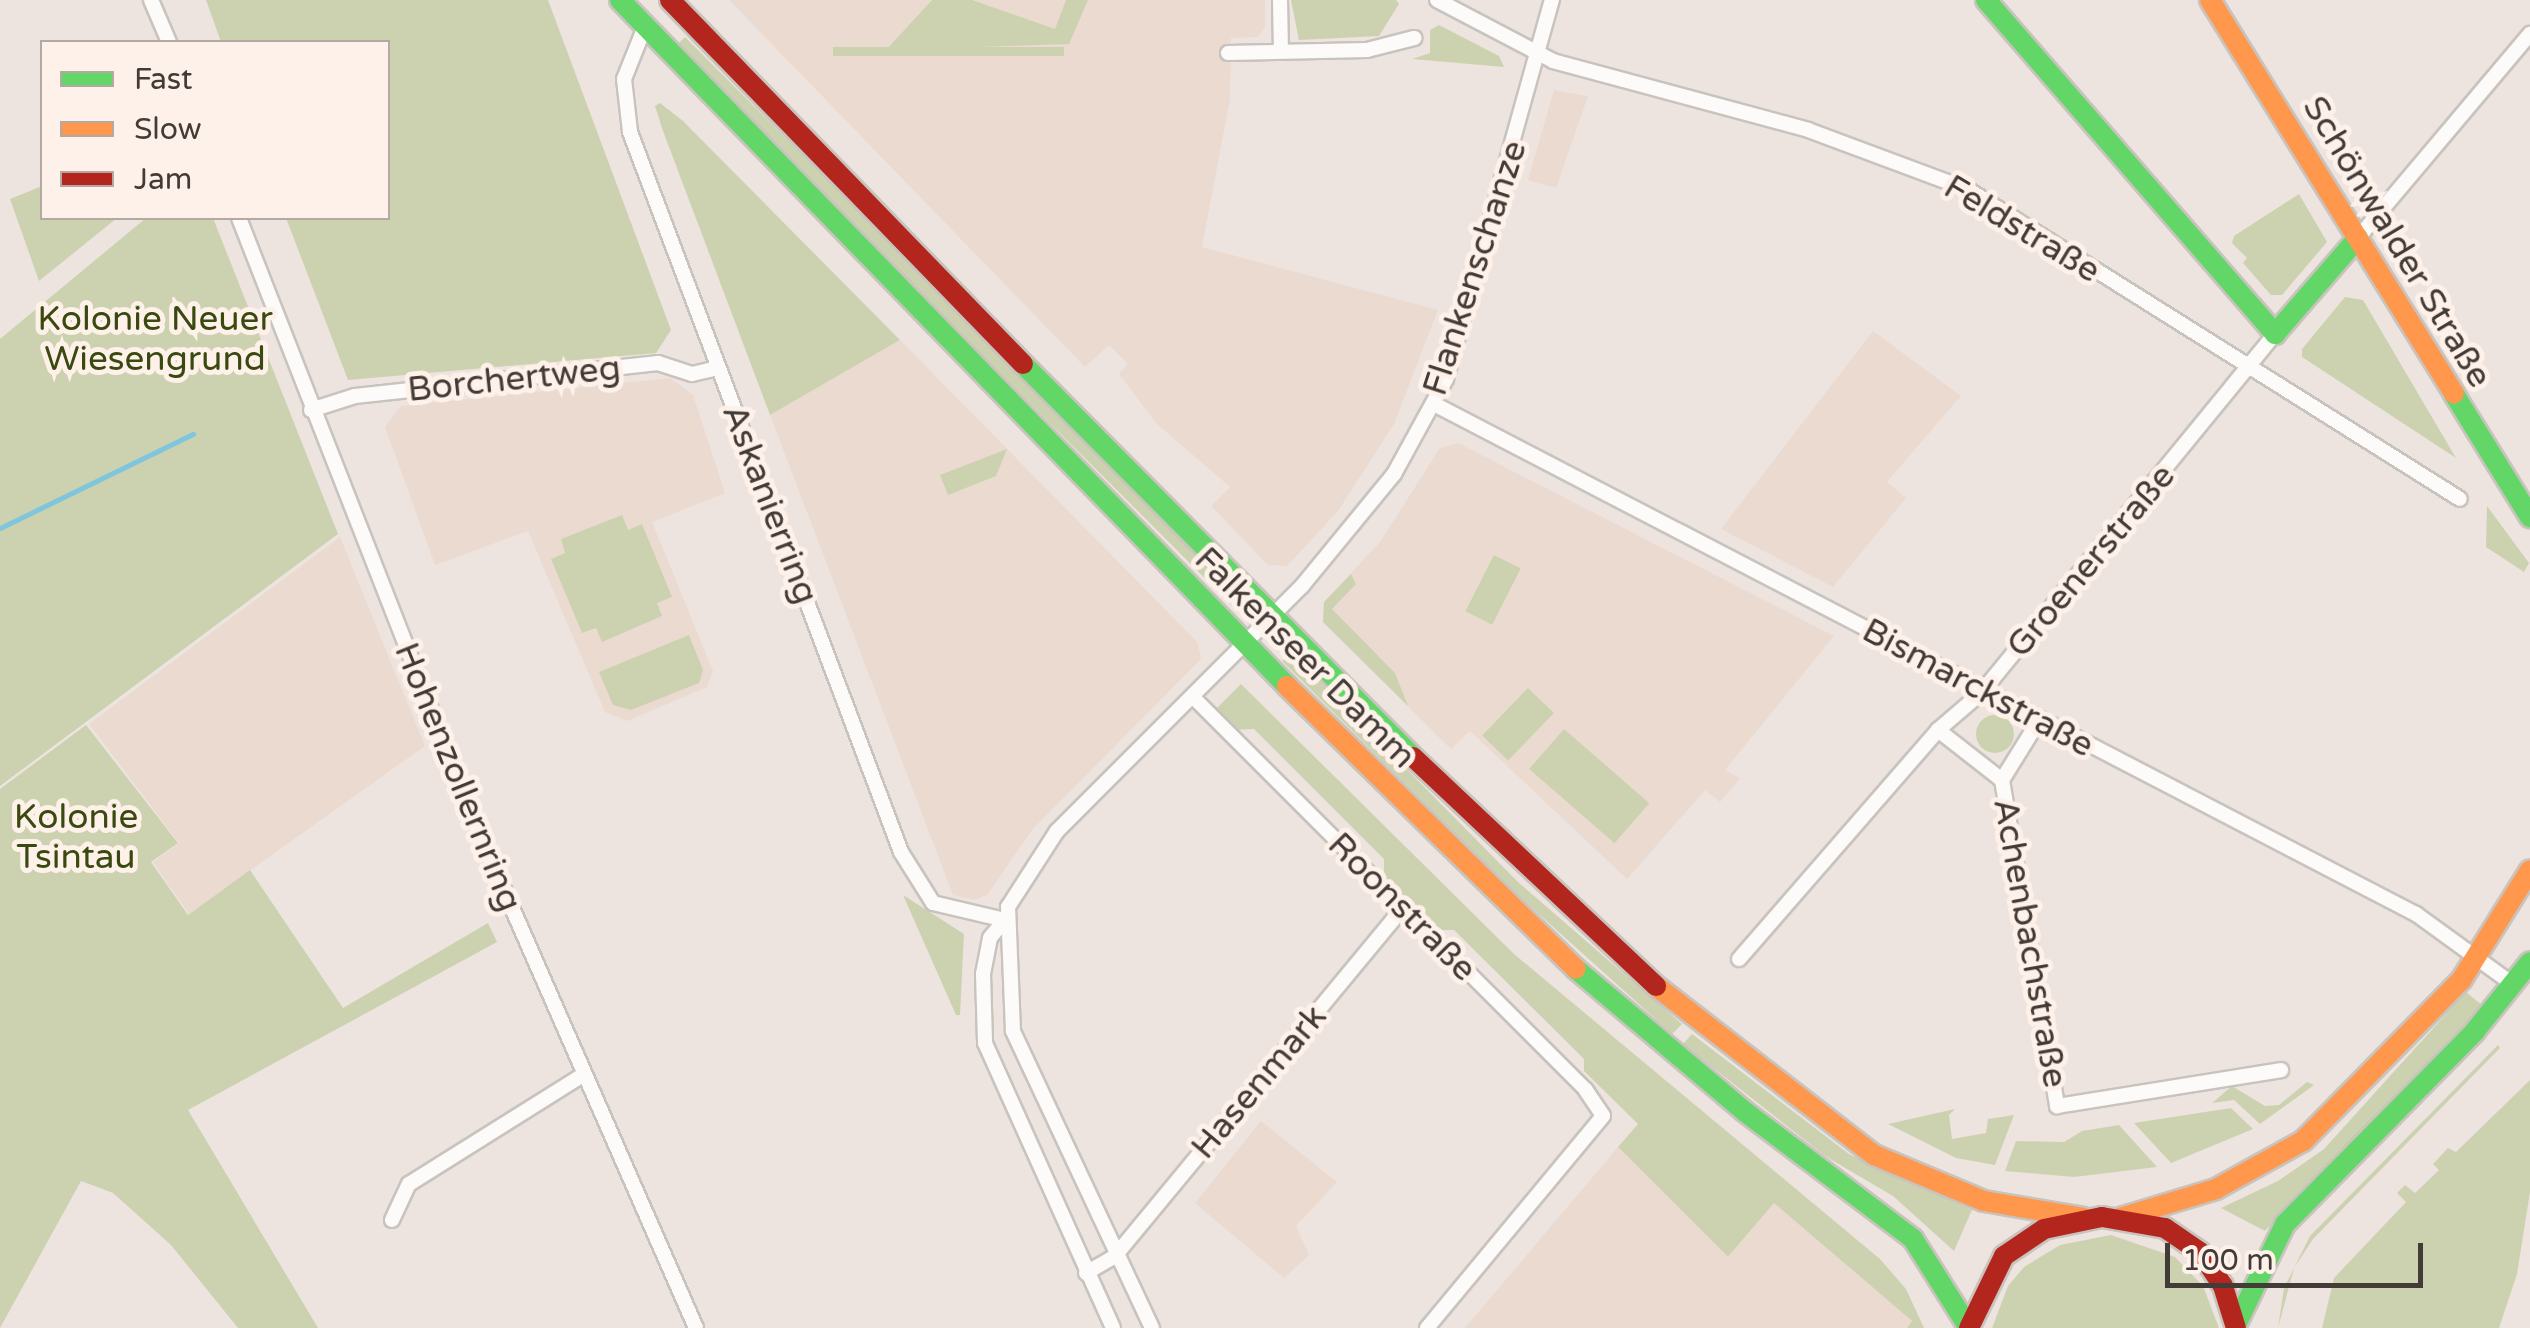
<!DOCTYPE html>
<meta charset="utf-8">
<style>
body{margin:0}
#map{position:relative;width:2530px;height:1328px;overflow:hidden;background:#ede4df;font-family:"Varela Round",sans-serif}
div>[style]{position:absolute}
.built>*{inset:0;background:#ebdad0}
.green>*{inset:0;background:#ccd2b0;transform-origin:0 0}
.round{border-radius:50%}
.stream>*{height:5px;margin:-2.5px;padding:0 2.5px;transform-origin:2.5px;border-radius:2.5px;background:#7fc5db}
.roads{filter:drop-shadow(2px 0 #c9c3be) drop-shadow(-2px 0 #c9c3be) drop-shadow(0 2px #c9c3be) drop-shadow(0 -2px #c9c3be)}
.street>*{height:14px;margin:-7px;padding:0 7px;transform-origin:7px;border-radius:7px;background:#fcfbfa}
.fast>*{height:20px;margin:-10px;padding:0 10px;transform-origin:10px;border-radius:10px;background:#63d668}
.slow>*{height:20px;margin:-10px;padding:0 10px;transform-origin:10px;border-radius:10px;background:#ff974d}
.jam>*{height:20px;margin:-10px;padding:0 10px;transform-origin:10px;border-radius:10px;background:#b3261e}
span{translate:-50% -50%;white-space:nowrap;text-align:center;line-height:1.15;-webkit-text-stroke:10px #fef1e9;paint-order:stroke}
.street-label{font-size:35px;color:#423b37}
.park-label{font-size:35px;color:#3a4910}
.legend{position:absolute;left:40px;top:40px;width:350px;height:180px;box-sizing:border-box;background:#fef1e9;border:2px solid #b3a8a2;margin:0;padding:12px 18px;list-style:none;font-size:30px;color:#423b37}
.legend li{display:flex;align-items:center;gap:20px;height:50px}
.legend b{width:50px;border:2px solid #b3a8a2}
.scale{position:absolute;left:2165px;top:1243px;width:258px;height:45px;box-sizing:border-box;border:5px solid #423b37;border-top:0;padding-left:12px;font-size:30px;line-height:35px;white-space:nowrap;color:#423b37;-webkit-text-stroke:8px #fef1e9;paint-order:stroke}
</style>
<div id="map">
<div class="built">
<div style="clip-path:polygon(729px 0,1265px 0,1265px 27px,1258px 37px,1231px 38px,1230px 99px,1202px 247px,1438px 310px,1394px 424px,1338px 511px,1287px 566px,1268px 565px,1211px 506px,1230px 487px,1156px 423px,1119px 374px,1128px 364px,1109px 345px,1085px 367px)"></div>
<div style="clip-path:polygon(1554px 90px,1588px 96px,1556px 188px,1528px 180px)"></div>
<div style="clip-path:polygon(1873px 331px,1961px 396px,1887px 482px,1906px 498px,1833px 587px,1721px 529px)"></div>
<div style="clip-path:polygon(900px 340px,1198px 643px,1201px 659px,1032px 830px,987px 895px,974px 900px,953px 895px,770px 415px)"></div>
<div style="clip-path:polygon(670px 378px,693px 395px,725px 493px,652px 522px,713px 671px,707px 687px,627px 721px,605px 712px,528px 531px,435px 565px,385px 427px,401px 406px)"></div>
<div style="clip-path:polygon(1458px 443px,1834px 636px,1725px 770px,1740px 778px,1720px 802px,1705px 790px,1627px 879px,1470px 731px,1451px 749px,1323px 622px,1324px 602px,1380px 542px,1440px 448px)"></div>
<div style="clip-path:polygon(340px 537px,425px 746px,189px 914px,153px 862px,179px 843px,89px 724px)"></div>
<div style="clip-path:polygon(1261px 1121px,1337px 1182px,1296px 1226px,1309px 1255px,1284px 1278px,1195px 1203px)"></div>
<div style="clip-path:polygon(1618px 1147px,1728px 1257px,1774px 1203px,1912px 1321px,1907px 1328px,1465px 1328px)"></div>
</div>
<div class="green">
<div style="clip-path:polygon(206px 0,548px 0,671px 330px,656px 353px,348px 380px,286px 218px,388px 218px,388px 42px,221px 42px)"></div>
<div style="clip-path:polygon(932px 0,972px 0,1055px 29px,1066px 0,1088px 0,1069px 44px,886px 50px)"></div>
<div style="clip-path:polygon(1291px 0,1396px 0,1399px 4px,1379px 36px,1299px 40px)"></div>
<div style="clip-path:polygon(1439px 25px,1499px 56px,1504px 67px,1412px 59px,1430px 53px,1430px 30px)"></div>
<div style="left:685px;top:37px;width:786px;height:15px;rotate:45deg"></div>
<div style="left:1064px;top:47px;width:9px;height:231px;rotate:90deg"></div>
<div style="clip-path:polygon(660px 103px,683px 121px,900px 340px,770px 415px,663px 131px,655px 106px)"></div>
<div style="clip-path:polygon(42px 186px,42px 218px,117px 218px,39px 281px,10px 199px)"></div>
<div style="clip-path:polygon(2299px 194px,2327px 242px,2282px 295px,2271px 295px,2243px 263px,2247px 258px,2232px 243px,2234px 236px)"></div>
<div style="clip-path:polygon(146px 218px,213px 218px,338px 534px,0 786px,0 339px)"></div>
<div style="clip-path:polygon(2345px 297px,2363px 300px,2456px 458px,2302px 357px,2302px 349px)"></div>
<div style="clip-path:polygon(1007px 449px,996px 476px,948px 495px,940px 475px)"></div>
<div style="clip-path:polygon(2487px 506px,2529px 563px,2524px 572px,2486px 547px)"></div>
<div style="clip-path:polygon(622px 515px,628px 530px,642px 524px,672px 597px,657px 603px,662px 616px,602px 642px,596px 628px,582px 633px,551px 559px,565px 553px,561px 539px)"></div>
<div style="left:1494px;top:555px;width:30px;height:63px;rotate:27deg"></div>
<div style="clip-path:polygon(1351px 574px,1356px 584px,1332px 609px,1395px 673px,1408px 706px,1323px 622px,1324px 602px)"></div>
<div style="clip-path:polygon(689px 635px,703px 670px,699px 683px,631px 710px,613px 705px,599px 672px)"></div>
<div style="clip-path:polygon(1291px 652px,1518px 882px,1682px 1024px,1672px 1034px,1511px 889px,1282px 661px)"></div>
<div style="clip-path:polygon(1241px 684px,1514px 954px,1880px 1259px,1906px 1289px,1924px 1328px,1907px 1328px,1912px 1321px,1774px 1203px,1728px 1257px,1618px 1147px,1638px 1124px,1584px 1071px,1584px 1059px,1454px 930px,1433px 930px,1384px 879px,1384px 859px,1254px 729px,1233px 730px,1214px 711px)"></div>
<div style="left:1528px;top:688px;width:36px;height:66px;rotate:44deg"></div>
<div class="round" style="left:1976px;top:715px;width:38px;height:38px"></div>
<div style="clip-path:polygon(86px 725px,178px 843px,151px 862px,188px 915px,250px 870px,343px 1008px,488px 923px,497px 942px,188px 1110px,318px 1328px,238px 1328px,171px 1245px,113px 1193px,81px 1181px,0 1328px,0 789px)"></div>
<div style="left:1564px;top:729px;width:113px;height:53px;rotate:41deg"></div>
<div style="clip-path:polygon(903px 895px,964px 934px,960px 1015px,956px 1015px)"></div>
<div style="clip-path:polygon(2466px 992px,2482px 1005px,2463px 1028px,2265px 1231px,2221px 1208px,2278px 1181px,2324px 1149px)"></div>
<div style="clip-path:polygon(1692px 1034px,1849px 1154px,1972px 1210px,1954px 1251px,1893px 1196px,1825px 1156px,1683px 1044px)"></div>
<div style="clip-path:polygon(2498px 1045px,2500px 1048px,2313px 1239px,2294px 1268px,2278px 1328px,2284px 1288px,2310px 1236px)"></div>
<div style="clip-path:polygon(2530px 1080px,2530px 1192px,2517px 1274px,2499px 1328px,2322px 1328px,2334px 1278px,2406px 1202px,2397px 1193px,2405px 1185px,2415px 1193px,2439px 1170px,2433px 1164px,2448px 1148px,2456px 1152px)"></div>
<div style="clip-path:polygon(2307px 1082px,2314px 1085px,2260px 1124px,2234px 1100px,2212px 1103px,2232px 1086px,2265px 1106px,2279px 1105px)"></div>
<div style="clip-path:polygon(2231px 1108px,2253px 1129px,2171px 1163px,2134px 1123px)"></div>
<div style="clip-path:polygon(1955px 1109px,1949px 1115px,1952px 1139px,1986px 1133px,1988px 1119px,2014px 1115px,1995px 1165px,1956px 1158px,1888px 1124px)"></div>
<div style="clip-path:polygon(2119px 1125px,2157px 1167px,2074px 1177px,2005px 1171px,2016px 1141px,2064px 1142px,2082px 1131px)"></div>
<div style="clip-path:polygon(2111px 1235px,2175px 1257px,2203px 1286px,2219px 1328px,1992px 1328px,2008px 1286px,2024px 1267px,2060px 1245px)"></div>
</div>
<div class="stream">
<div style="left:0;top:528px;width:215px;rotate:-26deg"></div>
</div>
<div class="roads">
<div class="street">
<div style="left:151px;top:0;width:46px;rotate:66.8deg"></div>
<div style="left:1280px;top:0;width:50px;rotate:88.9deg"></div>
<div style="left:1437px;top:0;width:131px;rotate:27.7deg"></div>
<div style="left:1553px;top:61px;width:264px;rotate:15.1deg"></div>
<div style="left:1808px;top:130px;width:170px;rotate:20.4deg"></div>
<div style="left:1967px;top:189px;width:582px;rotate:32.16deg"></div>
<div style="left:644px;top:29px;width:54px;rotate:111.8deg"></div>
<div style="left:624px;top:79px;width:53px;rotate:83.5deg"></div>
<div style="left:630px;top:132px;width:769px;rotate:69.37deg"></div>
<div style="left:901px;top:852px;width:60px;rotate:57.9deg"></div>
<div style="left:933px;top:903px;width:74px;rotate:13.3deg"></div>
<div style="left:1228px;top:53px;width:139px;rotate:-1.2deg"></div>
<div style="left:1367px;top:50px;width:49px;rotate:-14.3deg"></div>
<div style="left:239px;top:218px;width:665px;rotate:68.65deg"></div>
<div style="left:481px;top:837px;width:536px;rotate:66.35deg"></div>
<div style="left:2358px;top:238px;width:267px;rotate:-49.9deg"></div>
<div style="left:1434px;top:404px;width:1107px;rotate:27.45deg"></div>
<div style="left:2416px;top:914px;width:121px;rotate:35.9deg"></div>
<div style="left:311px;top:410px;width:46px;rotate:-17.7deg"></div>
<div style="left:355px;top:396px;width:305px;rotate:-6.2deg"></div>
<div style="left:658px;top:363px;width:36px;rotate:18deg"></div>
<div style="left:692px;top:374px;width:26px;rotate:-13deg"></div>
<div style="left:1192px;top:696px;width:556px;rotate:45deg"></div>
<div style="left:1585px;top:1089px;width:32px;rotate:56deg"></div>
<div style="left:1603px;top:1116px;width:276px;rotate:129.7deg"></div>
<div style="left:2038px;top:722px;width:68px;rotate:121.8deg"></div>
<div style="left:2002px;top:780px;width:331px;rotate:80.4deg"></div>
<div style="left:2057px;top:1106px;width:227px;rotate:-9.1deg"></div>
<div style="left:1938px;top:730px;width:81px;rotate:38deg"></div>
<div style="left:1005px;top:920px;width:23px;rotate:130deg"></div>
<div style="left:990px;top:938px;width:37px;rotate:101deg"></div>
<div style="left:983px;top:974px;width:69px;rotate:88.3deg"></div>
<div style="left:985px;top:1043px;width:312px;rotate:65.8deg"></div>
<div style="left:1739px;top:959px;width:303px;rotate:-49deg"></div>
<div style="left:1938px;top:730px;width:57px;rotate:-40.7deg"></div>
<div style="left:1981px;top:693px;width:464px;rotate:-50.7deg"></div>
<div style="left:392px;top:1220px;width:40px;rotate:-65deg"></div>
<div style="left:409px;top:1184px;width:205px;rotate:-32.1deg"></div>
<div style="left:1086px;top:1273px;width:34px;rotate:-30deg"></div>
<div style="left:1115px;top:1256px;width:452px;rotate:-50.4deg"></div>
<div style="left:1152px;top:1328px;width:328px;rotate:-115.1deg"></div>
<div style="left:1013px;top:1031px;width:124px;rotate:-92.3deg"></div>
<div style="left:1008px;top:907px;width:90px;rotate:-57.2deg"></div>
<div style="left:1057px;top:831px;width:346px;rotate:-45deg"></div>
<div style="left:1302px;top:586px;width:145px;rotate:-50.6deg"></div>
<div style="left:1394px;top:474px;width:108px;rotate:-61.3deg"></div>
<div style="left:1446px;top:379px;width:394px;rotate:-74.4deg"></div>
</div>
<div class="fast">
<div style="left:620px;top:0;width:957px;rotate:45.8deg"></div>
<div style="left:1986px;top:0;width:442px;rotate:49.1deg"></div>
<div style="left:2275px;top:334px;width:127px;rotate:-49.2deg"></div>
<div style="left:1023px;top:364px;width:554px;rotate:45.22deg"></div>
<div style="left:2454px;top:394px;width:145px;rotate:58.3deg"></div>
<div style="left:1576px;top:969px;width:220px;rotate:40.2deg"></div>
<div style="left:1744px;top:1111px;width:212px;rotate:37.1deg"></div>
<div style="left:1913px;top:1239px;width:105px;rotate:57.8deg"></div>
<div style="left:2236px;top:1325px;width:112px;rotate:-64.1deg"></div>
<div style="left:2285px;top:1224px;width:271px;rotate:-45.4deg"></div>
<div style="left:2475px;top:1031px;width:88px;rotate:-51.4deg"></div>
</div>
<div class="slow">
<div style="left:2210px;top:0;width:463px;rotate:58.2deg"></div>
<div style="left:1287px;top:686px;width:404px;rotate:44.4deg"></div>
<div style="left:1656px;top:986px;width:276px;rotate:37.8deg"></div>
<div style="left:1874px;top:1155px;width:119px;rotate:22.7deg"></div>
<div style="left:1984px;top:1201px;width:101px;rotate:9.6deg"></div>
<div style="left:2120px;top:1218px;width:100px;rotate:-16.8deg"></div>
<div style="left:2216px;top:1189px;width:99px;rotate:-28.9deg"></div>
<div style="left:2303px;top:1141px;width:227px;rotate:-45.5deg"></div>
<div style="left:2462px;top:979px;width:128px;rotate:-58deg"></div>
</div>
<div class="jam">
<div style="left:670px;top:0;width:507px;rotate:45.88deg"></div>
<div style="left:1413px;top:757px;width:334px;rotate:43.3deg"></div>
<div style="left:1969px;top:1328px;width:80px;rotate:-64.1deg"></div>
<div style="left:2004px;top:1256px;width:48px;rotate:-34deg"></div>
<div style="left:2044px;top:1229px;width:59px;rotate:-11.7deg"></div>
<div style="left:2102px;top:1217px;width:64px;rotate:9.9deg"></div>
<div style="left:2165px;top:1228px;width:42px;rotate:34.4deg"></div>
<div style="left:2200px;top:1252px;width:41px;rotate:55.9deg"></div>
<div style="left:2223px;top:1286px;width:44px;rotate:72.8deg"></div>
</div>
</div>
<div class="street-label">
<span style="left:2022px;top:229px;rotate:31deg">Feldstraße</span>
<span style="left:2397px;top:242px;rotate:59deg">Schönwalder Straße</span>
<span style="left:1475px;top:268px;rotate:-72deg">Flankenschanze</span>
<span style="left:514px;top:379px;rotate:-6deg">Borchertweg</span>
<span style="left:770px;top:504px;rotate:69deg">Askanierring</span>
<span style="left:2091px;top:561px;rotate:-50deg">Groenerstraße</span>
<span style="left:1305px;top:658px;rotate:45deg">Falkenseer Damm</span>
<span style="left:1978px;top:688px;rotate:28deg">Bismarckstraße</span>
<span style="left:458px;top:777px;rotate:68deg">Hohenzollernring</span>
<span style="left:1402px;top:907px;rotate:45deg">Roonstraße</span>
<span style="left:2030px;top:943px;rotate:80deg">Achenbachstraße</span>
<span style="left:1259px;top:1082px;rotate:-50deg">Hasenmark</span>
</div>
<div class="park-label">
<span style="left:155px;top:339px">Kolonie Neuer<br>Wiesengrund</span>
<span style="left:76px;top:837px">Kolonie<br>Tsintau</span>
</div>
<ul class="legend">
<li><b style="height:12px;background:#63d668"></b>Fast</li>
<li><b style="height:12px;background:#ff974d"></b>Slow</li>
<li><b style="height:12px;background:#b3261e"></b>Jam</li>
</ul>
<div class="scale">100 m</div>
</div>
